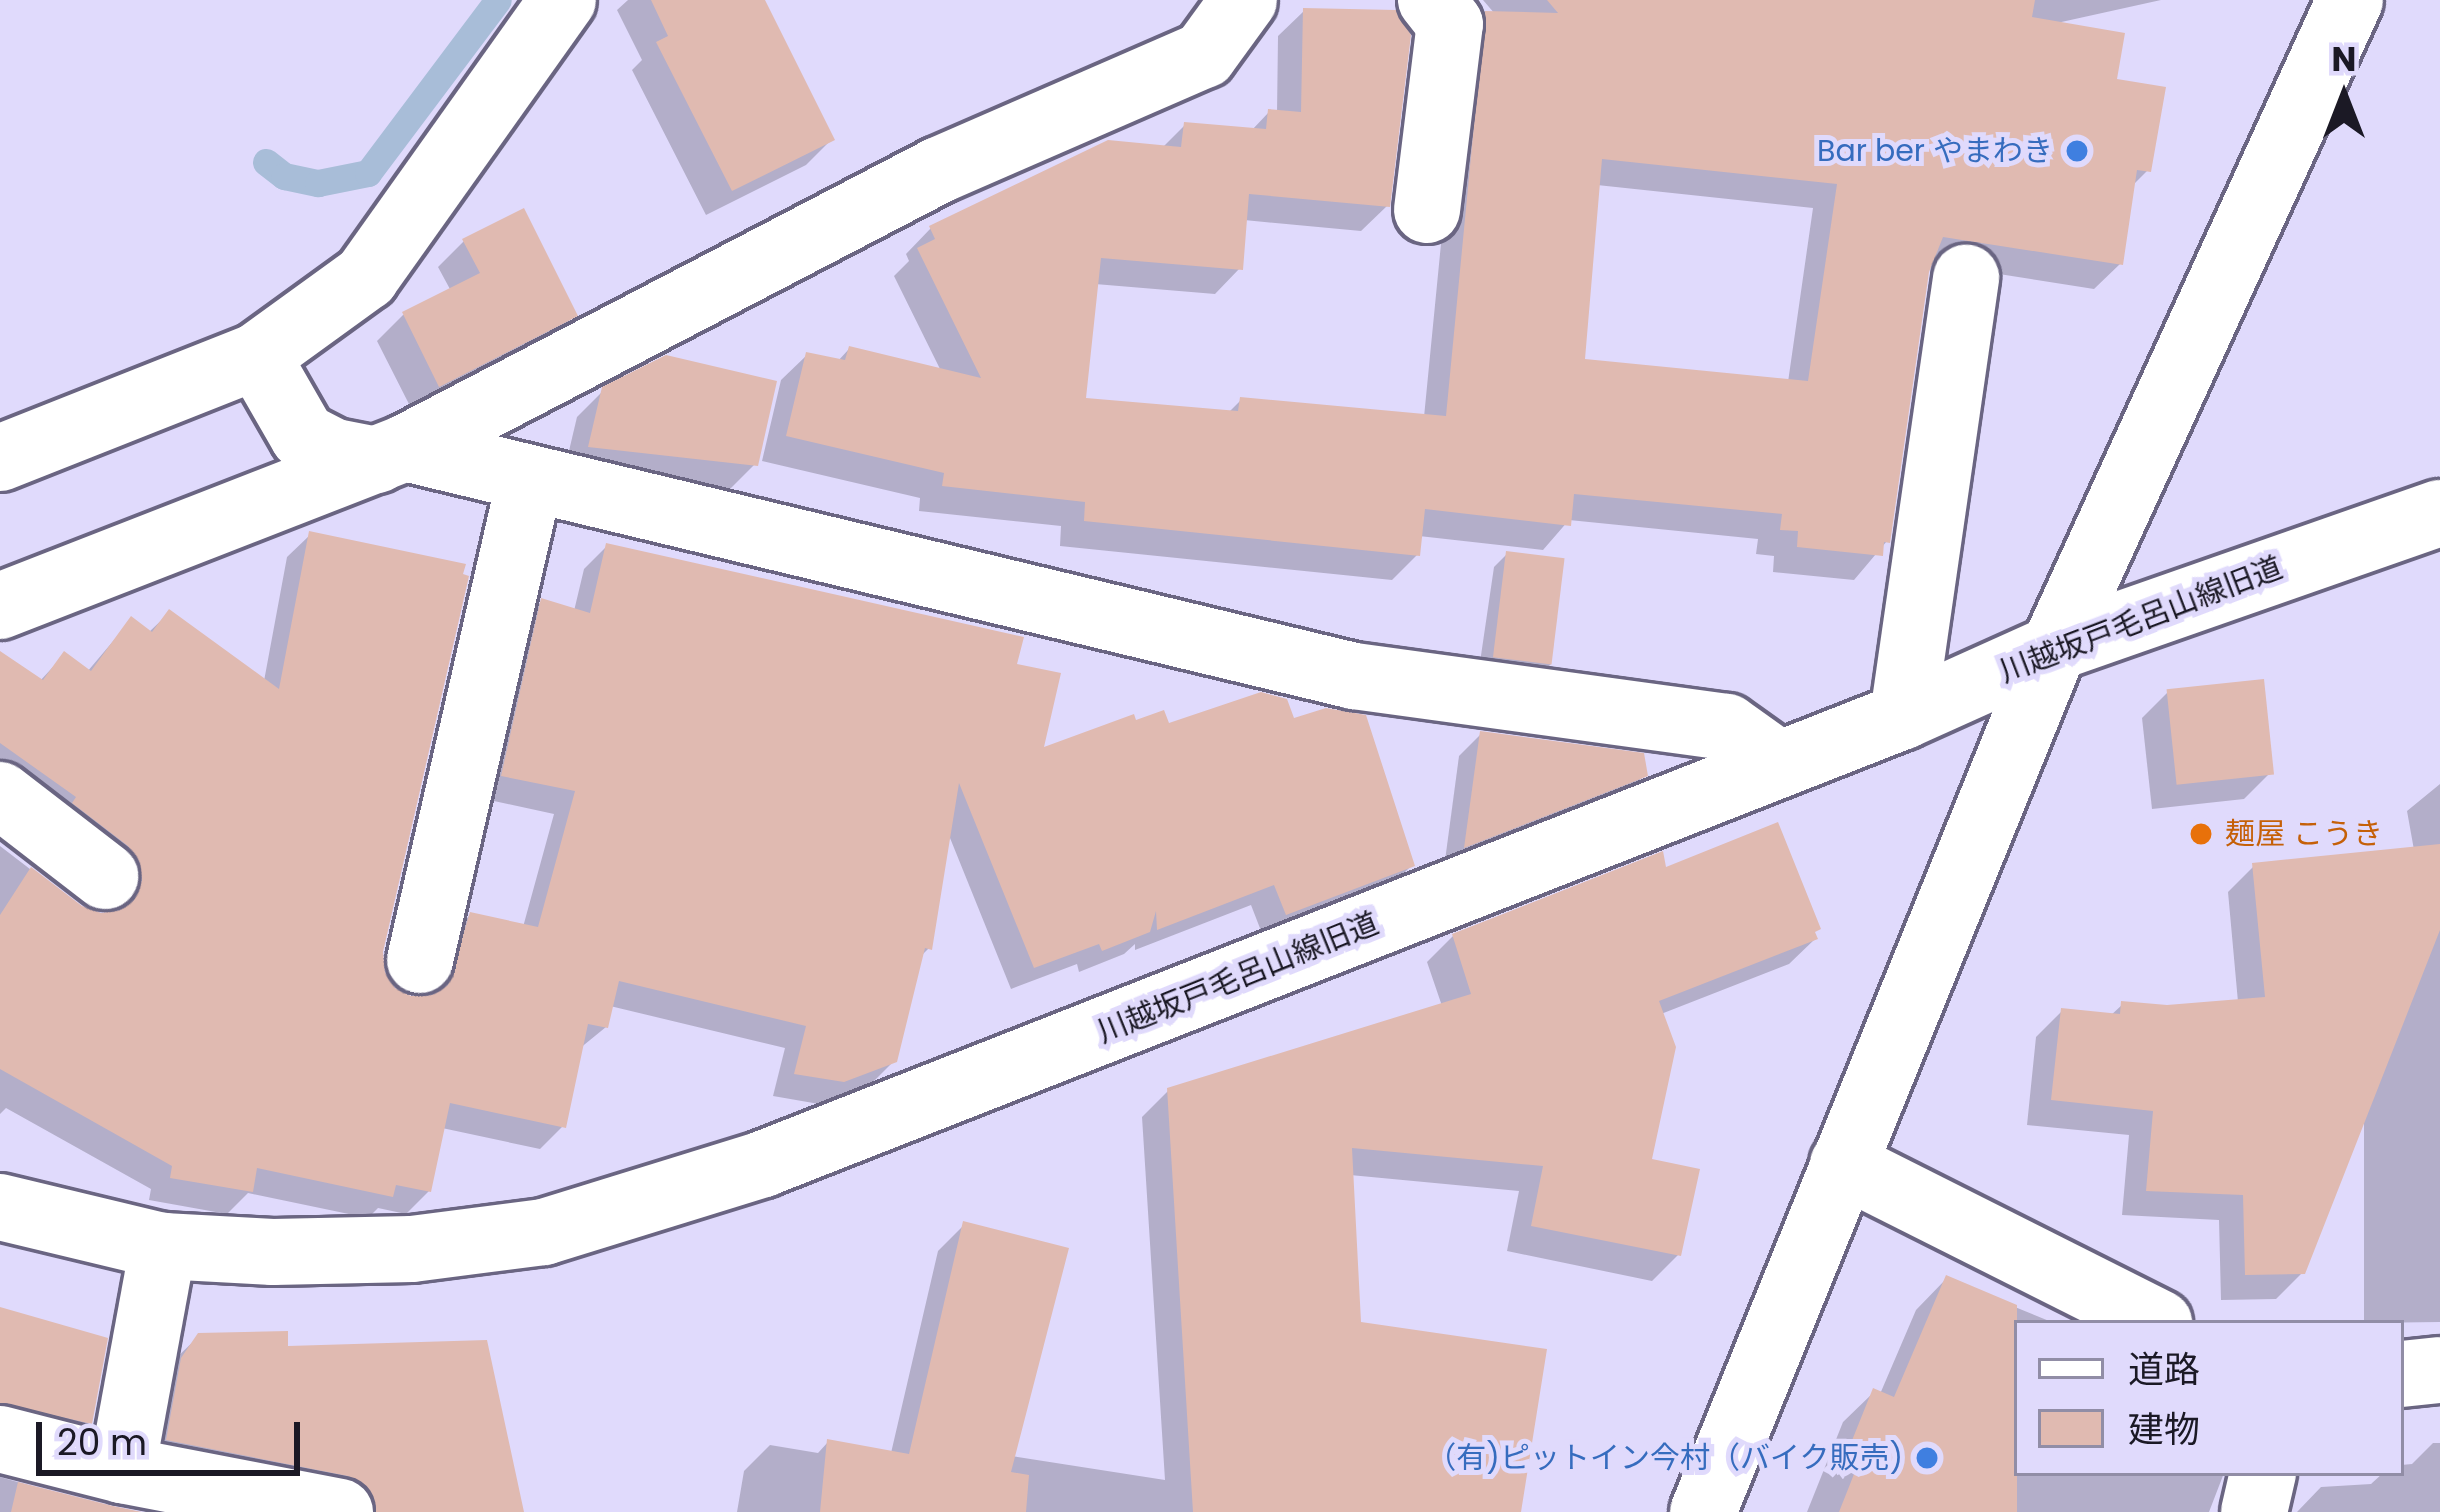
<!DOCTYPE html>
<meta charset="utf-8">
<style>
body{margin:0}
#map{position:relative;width:2440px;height:1512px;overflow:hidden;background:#e0dafc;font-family:Poppins,"Noto Sans JP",sans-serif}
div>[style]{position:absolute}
.shadow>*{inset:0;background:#0003}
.stream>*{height:27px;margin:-13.5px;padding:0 13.5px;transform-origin:13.5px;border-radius:13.5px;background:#a8bdd8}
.building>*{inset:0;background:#e0bab1;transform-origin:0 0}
.roads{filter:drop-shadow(3px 0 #6a6582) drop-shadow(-3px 0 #6a6582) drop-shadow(0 3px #6a6582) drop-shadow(0 -3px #6a6582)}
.minor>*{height:66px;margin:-33px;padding:0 33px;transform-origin:33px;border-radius:33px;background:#fff}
.dots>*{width:33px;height:33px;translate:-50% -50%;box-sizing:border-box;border:6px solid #e0dafc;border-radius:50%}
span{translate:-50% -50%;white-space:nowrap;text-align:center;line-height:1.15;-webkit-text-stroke:10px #e0dafc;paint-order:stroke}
.shop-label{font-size:30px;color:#366cbe}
.right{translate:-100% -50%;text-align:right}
.street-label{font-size:30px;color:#1b1925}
.food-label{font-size:30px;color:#c56008}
.left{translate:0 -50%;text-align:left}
.legend{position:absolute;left:2014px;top:1320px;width:390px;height:156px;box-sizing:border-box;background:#e0dafc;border:3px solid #918da6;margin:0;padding:15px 21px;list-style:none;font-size:36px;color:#1b1925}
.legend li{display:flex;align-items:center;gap:24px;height:60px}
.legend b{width:60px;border:3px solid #918da6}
.north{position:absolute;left:2284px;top:36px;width:120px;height:120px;-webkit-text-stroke:9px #e0dafc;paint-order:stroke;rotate:0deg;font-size:33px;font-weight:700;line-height:48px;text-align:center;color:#1b1925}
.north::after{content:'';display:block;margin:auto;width:42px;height:54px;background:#1b1925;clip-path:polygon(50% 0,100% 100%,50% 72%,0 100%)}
.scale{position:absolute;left:36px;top:1422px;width:264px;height:54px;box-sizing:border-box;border:6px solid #1b1925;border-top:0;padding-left:15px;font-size:36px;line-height:42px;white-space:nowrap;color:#1b1925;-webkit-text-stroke:9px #e0dafc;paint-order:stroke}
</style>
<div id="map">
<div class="shadow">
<div style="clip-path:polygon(628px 0,762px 0,832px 139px,806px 165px,706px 215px,632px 70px,642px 60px,617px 10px)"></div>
<div style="clip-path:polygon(evenodd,1483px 0,2161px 0,1930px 51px,2148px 170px,2131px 187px,2120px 264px,2094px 289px,1929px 263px,1887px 541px,1854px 580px,1773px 572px,1774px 556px,1756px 554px,1758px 539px,1569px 520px,1543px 550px,1419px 536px,1417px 555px,1392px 580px,1060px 546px,1061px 526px,919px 511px,920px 498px,762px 461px,781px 380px,807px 355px,837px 362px,849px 349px,941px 371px,894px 276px,909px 261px,906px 254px,931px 228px,1162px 148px,1185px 125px,1251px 131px,1269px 112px,1277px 113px,1278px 36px,1304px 11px,1387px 206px,1361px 231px,1244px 220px,1240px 268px,1215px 294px,1095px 284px,1082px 400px,1228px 413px,1241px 400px,1424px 417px,1461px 40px,1486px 14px,1495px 14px,1483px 0,1597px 185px,1813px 208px,1788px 382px,1582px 362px,1597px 185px)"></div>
<div style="clip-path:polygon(464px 241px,575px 315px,549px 341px,412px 410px,377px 341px,403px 315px,451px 291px,438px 267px)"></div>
<div style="clip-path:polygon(604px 390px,755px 464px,729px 490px,564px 472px,577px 417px)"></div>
<div style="clip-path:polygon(310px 535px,382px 973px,393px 990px,410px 999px,430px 998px,448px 938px,470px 915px,523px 927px,554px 814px,480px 798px,519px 624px,542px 601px,574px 611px,584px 569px,607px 546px,1014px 667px,1040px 751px,1134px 724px,1292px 722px,1411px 866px,1389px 888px,1263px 936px,1251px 905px,1135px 950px,1135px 944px,1124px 954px,1079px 972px,1077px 964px,1011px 989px,948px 833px,929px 948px,920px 957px,894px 1061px,871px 1084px,819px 1104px,773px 1096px,785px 1048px,610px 1006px,606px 1027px,579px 1049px,563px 1126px,540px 1149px,442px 1128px,429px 1191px,406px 1214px,378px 1208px,368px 1218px,248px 1193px,227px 1214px,149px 1200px,151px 1189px,6px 1108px,0 1114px,0 846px,82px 909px,101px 916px,117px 914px,120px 907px,118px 886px,0 788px,0 696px,39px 682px,64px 655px,87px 672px,131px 620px,148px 633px,169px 613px,264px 681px,287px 557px)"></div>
<div style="clip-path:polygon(1507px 554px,1551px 664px,1538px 677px,1479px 669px,1494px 567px)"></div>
<div style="clip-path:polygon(2168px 692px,2270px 773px,2244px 799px,2152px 809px,2142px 718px)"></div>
<div style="clip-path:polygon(1481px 734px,1645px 775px,1623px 797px,1444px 868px,1459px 756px)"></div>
<div style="clip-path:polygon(2440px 784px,2440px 1322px,2364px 1323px,2364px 1116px,2302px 1273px,2276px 1299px,2221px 1300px,2219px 1220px,2122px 1215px,2129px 1135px,2027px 1125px,2036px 1037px,2062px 1011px,2110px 1016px,2123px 1004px,2167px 1008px,2238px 1002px,2228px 892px,2254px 866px,2414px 850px,2407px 811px)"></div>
<div style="clip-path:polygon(1664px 872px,1815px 939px,1789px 964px,1661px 1014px,1648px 1161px,1678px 1255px,1652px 1281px,1507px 1251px,1519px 1191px,1350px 1175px,1358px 1324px,1521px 1512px,737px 1512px,744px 1471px,770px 1445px,818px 1453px,828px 1442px,891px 1453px,938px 1251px,964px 1225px,1012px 1456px,1165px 1480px,1142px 1117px,1168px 1091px,1442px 1006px,1427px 962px,1453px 936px)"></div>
<div style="clip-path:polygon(1946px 1279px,2054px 1323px,2017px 1323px,2017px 1473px,2224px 1473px,2209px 1512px,1807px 1512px,1843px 1422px,1874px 1392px,1880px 1394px,1916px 1310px)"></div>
<div style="clip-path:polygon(0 1312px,90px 1422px,61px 1451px,0 1436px)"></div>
<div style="clip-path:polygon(199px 1336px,285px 1349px,521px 1512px,336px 1512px,138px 1468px,169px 1365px)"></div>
<div style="clip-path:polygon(2433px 1443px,2440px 1443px,2440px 1512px,2297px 1512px,2321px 1487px,2371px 1484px,2383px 1473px,2401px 1473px,2401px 1465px,2412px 1464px)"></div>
<div style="clip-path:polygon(0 1477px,112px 1509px,126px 1512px,0 1512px)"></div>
</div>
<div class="stream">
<div style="left:266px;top:162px;width:23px;rotate:38deg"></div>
<div style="left:284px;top:176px;width:35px;rotate:12deg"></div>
<div style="left:318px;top:183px;width:51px;rotate:-11.3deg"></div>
<div style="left:368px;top:173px;width:216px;rotate:-53.1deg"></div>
</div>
<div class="building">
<div style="clip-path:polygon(651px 0,765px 0,835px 140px,732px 191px,656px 42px,668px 36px)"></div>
<div style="clip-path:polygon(evenodd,1547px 0,2035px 0,2032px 17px,2125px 33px,2117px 79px,2166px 87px,2151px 172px,2137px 170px,2123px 265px,1943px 237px,1929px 272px,1890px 543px,1884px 542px,1883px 556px,1797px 547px,1798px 531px,1780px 530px,1782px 514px,1574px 494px,1571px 526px,1425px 509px,1420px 556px,1084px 521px,1085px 502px,942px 486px,944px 473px,786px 436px,806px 352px,845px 360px,849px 346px,981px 378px,917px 248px,935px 239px,929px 226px,1108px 140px,1181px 147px,1184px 122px,1266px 129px,1268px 109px,1301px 112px,1303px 8px,1396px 10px,1411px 35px,1390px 207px,1249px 194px,1243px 270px,1101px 258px,1086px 398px,1238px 411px,1240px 397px,1446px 416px,1485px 11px,1558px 13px,1547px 0,1602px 159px,1837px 184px,1808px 381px,1585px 359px,1602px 159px)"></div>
<div style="clip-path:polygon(524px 208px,578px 316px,439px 387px,402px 312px,480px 273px,462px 239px)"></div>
<div style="clip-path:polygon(666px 355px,777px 381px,758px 466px,588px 447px,602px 387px)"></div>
<div style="clip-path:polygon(309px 531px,466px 564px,463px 574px,469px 576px,383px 952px,385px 972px,395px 988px,411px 996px,432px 995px,448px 985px,470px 912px,538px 927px,575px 791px,501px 776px,541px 598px,590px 613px,606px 543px,1024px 637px,1017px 664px,1061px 673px,1044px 747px,1134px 714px,1136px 720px,1164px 710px,1169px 723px,1261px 692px,1287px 699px,1294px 718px,1326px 708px,1366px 715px,1415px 866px,1286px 915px,1274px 885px,1157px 930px,1156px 911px,1150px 932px,1102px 951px,1099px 944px,1034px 968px,959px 783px,932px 950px,925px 948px,897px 1062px,844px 1082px,794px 1074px,806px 1026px,619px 981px,608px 1028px,588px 1024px,566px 1128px,450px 1103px,431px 1192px,396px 1185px,393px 1197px,257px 1168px,253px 1192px,170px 1178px,172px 1166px,0 1069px,0 915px,31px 867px,82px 906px,101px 913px,120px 910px,134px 900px,142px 880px,139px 861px,128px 846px,72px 803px,76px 797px,0 743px,0 651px,43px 680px,64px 651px,91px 671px,131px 616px,152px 632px,169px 609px,279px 689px)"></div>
<div style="left:1506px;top:551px;width:59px;height:107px;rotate:7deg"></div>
<div style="left:2264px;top:679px;width:96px;height:98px;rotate:84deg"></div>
<div style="clip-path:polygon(1480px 731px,1644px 753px,1648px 776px,1464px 848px)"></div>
<div style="clip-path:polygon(1778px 822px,1821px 929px,1815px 932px,1818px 939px,1659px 1001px,1676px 1047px,1652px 1159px,1700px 1169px,1681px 1256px,1531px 1226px,1543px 1166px,1352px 1148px,1361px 1322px,1547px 1349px,1521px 1512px,1193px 1512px,1167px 1088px,1471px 994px,1452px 934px,1663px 851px,1666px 867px)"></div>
<div style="clip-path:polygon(2440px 844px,2440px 930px,2305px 1274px,2245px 1275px,2243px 1195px,2146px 1191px,2153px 1111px,2051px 1100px,2061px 1008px,2120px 1014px,2121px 1001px,2167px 1005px,2265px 997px,2252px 863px)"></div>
<div style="clip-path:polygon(963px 1221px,1069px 1248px,1011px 1472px,1029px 1475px,1026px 1512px,820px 1512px,827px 1439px,909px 1454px)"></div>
<div style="clip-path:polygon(1946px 1275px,2017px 1305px,2017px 1512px,1839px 1512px,1858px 1464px,1845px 1458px,1873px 1388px,1894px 1397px)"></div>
<div style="clip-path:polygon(0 1307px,108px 1338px,92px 1424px,0 1403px)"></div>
<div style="clip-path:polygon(288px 1331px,288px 1346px,487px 1340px,524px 1512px,376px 1512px,365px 1485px,348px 1476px,166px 1440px,181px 1358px,198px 1333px)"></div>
<div style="clip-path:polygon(18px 1482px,113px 1506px,142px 1512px,11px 1512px)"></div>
</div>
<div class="roads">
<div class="minor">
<div style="left:1427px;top:210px;width:187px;rotate:-83deg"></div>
<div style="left:1450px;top:24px;width:31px;rotate:-128deg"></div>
<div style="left:257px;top:356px;width:92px;rotate:60.1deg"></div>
<div style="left:303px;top:436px;width:36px;rotate:27deg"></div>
<div style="left:335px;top:452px;width:43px;rotate:10.8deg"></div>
<div style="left:405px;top:448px;width:976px;rotate:13.51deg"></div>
<div style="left:1354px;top:676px;width:376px;rotate:7.8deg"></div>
<div style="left:1727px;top:727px;width:60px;rotate:35.5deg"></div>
<div style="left:0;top:458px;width:277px;rotate:-21.6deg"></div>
<div style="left:257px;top:356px;width:135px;rotate:-35.9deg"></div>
<div style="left:366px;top:277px;width:340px;rotate:-54.6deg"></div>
<div style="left:0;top:606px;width:435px;rotate:-21.3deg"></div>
<div style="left:405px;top:448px;width:602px;rotate:-27.5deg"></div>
<div style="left:939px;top:170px;width:289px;rotate:-23.5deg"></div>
<div style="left:1204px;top:55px;width:68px;rotate:-54deg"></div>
<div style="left:1903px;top:716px;width:443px;rotate:-81.8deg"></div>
<div style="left:0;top:795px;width:133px;rotate:37.6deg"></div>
<div style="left:420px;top:960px;width:493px;rotate:-77.1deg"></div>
<div style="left:1843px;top:1164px;width:354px;rotate:26.7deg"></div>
<div style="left:0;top:1207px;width:168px;rotate:13.5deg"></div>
<div style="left:163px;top:1246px;width:110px;rotate:3.1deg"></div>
<div style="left:273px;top:1252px;width:139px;rotate:-1.2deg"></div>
<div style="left:412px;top:1249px;width:133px;rotate:-7.3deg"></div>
<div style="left:544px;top:1232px;width:229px;rotate:-17.2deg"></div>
<div style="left:763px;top:1164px;width:1225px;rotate:-21.45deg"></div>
<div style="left:1903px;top:716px;width:166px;rotate:-24.2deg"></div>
<div style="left:2054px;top:648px;width:409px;rotate:-19.3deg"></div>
<div style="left:2401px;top:1374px;width:39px;rotate:-6deg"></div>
<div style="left:0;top:1439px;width:126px;rotate:14.3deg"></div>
<div style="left:122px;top:1470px;width:222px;rotate:10.9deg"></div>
<div style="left:122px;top:1470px;width:228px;rotate:-79.6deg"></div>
<div style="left:1703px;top:1512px;width:933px;rotate:-67.89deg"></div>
<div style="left:2054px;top:648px;width:712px;rotate:-65.45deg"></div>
<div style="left:2254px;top:1512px;width:40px;rotate:-77deg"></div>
</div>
</div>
<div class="dots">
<div style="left:2077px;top:151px;background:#3f7fe0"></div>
<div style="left:2201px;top:834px;background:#e8710a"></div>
<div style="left:1927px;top:1458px;background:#3f7fe0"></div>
</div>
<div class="shop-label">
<span class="right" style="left:2053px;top:151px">Bar ber やまわき</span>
<span class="right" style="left:1903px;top:1458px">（有)ピットイン今村（バイク販売)</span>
</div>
<div class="street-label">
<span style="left:2141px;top:620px;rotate:-21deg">川越坂戸毛呂山線旧道</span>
<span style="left:1238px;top:978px;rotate:-22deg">川越坂戸毛呂山線旧道</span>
</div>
<div class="food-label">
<span class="left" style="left:2225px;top:834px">麺屋 こうき</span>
</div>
<ul class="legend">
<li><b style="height:15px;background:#fff"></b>道路</li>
<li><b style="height:33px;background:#e0bab1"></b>建物</li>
</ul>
<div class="north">N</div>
<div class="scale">20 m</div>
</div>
